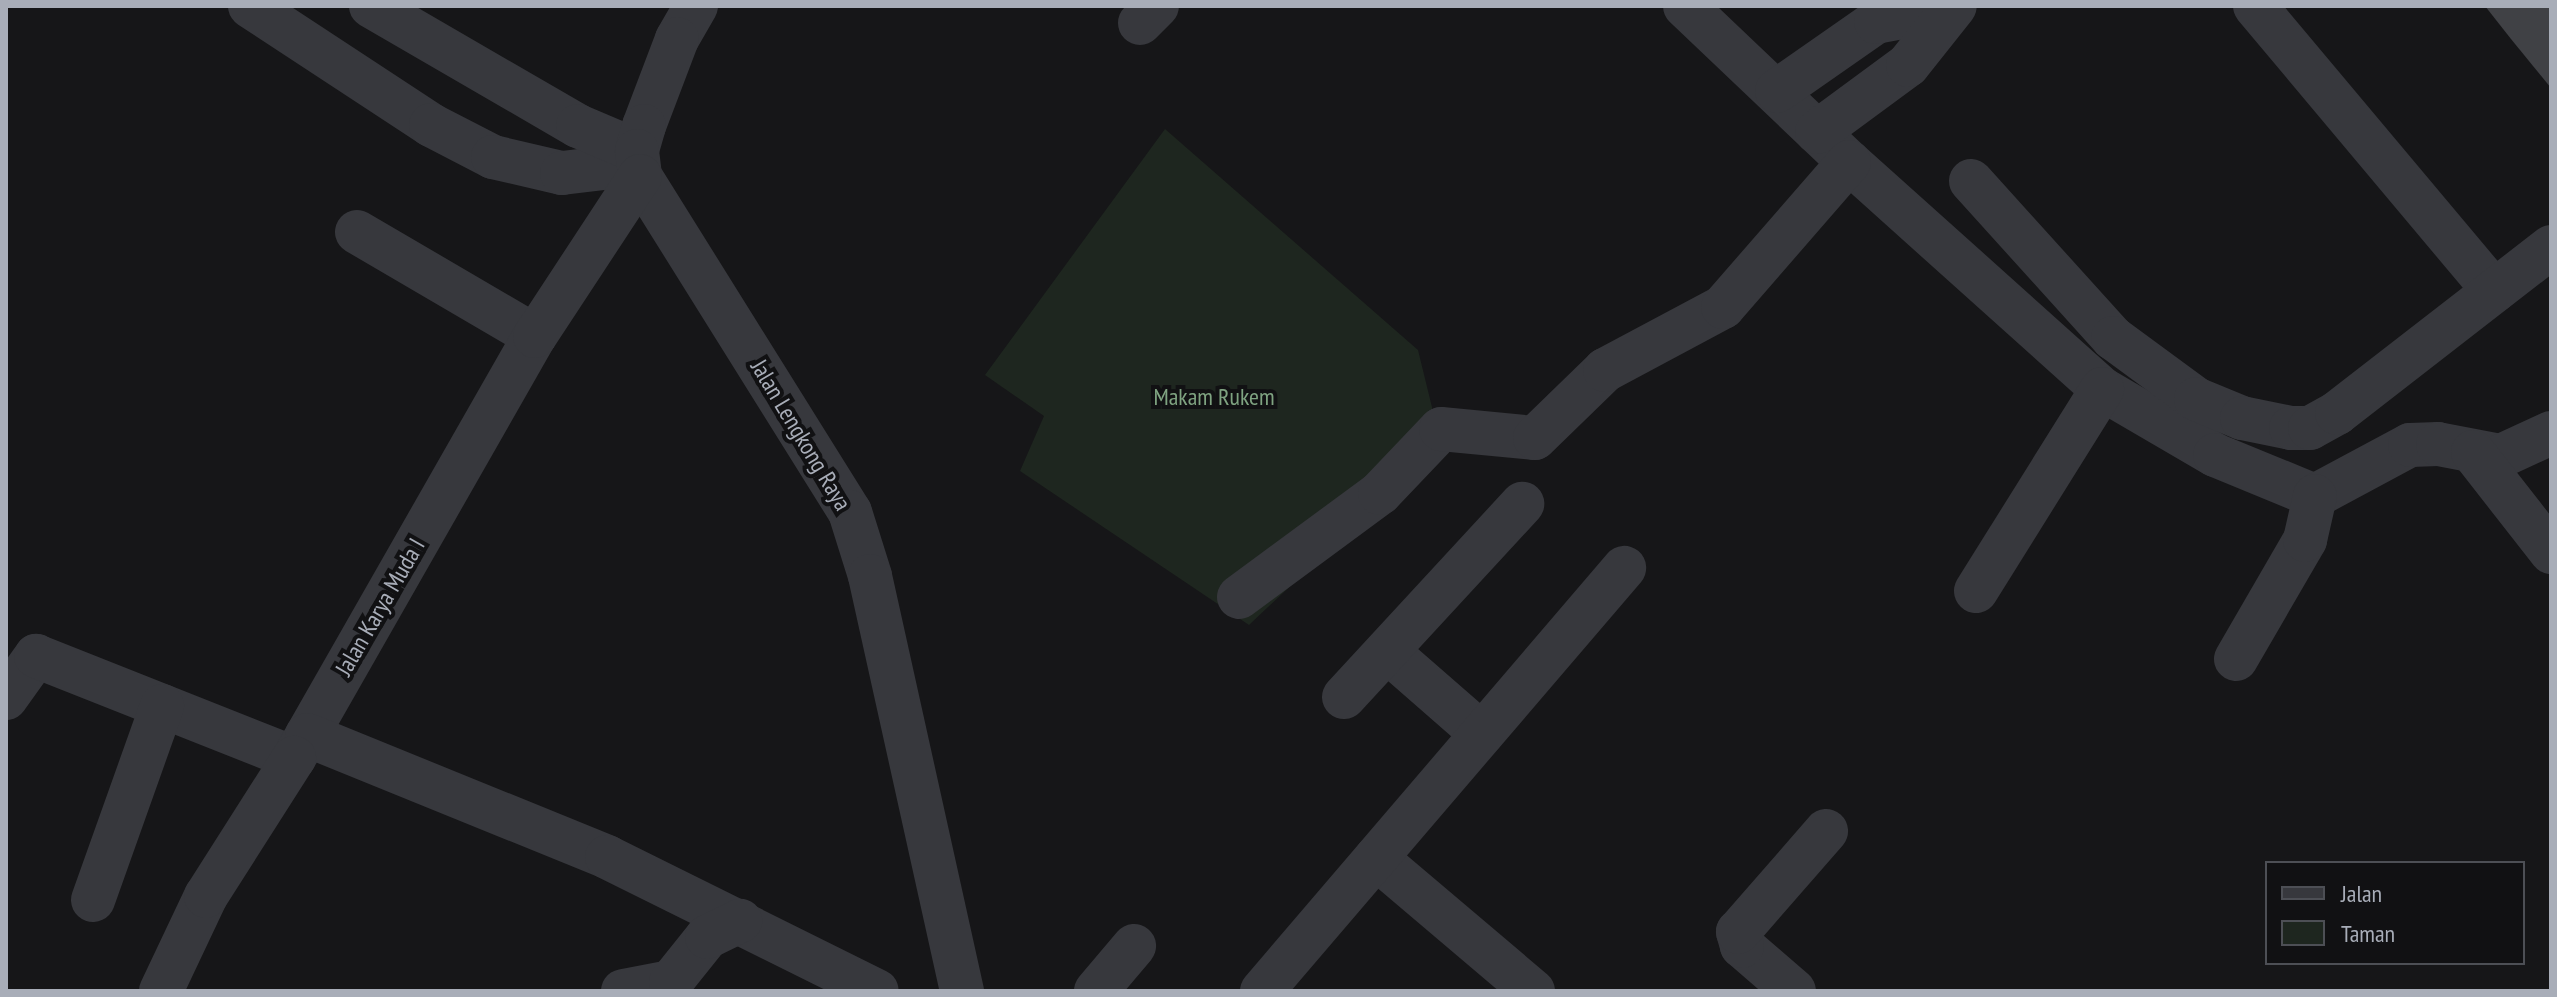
<!DOCTYPE html>
<style>
body{margin:0}
#map{position:relative;width:2557px;height:997px;overflow:hidden;background:#161618;font-family:"PT Sans Narrow",sans-serif}
div>[style]{position:absolute}
.green>*{inset:0;background:#1e261f}
.building>*{inset:0;background:#404145}
.minor>*{height:44px;margin:-22px;padding:0 22px;transform-origin:22px;border-radius:22px;background:#37383d}
span{translate:-50% -50%;white-space:nowrap;text-align:center;line-height:1.15;-webkit-text-stroke:8px #111113;paint-order:stroke}
.park-label{font-size:24px;color:#7fa381}
.street-label{font-size:24px;color:#a8adb8}
.frame{position:absolute;inset:0;border:8px solid #a8adb8;pointer-events:none}
.legend{position:absolute;left:2265px;top:861px;width:260px;height:104px;box-sizing:border-box;background:#111113;border:2px solid #4d4f55;margin:0;padding:10px 14px;list-style:none;font-size:24px;color:#a8adb8}
.legend li{display:flex;align-items:center;gap:16px;height:40px}
.legend b{width:40px;border:2px solid #4d4f55}
</style>
<div id="map">
<div class="green">
<div style="clip-path:polygon(1165px 129px,1418px 350px,1441px 444px,1249px 625px,1020px 471px,1044px 416px,985px 375px)"></div>
</div>
<div class="building">
<div style="clip-path:polygon(2485px 6px,2551px 6px,2551px 88px,2511px 39px)"></div>
</div>
<div class="minor">
<div style="left:250px;top:6px;width:217px;rotate:33.3deg"></div>
<div style="left:431px;top:125px;width:70px;rotate:27.3deg"></div>
<div style="left:493px;top:157px;width:71px;rotate:13.1deg"></div>
<div style="left:562px;top:173px;width:76px;rotate:-6.8deg"></div>
<div style="left:371px;top:6px;width:239px;rotate:30.1deg"></div>
<div style="left:578px;top:126px;width:64px;rotate:23deg"></div>
<div style="left:696px;top:6px;width:38px;rotate:120deg"></div>
<div style="left:677px;top:39px;width:93px;rotate:110.8deg"></div>
<div style="left:644px;top:126px;width:26px;rotate:106deg"></div>
<div style="left:637px;top:151px;width:25px;rotate:83deg"></div>
<div style="left:640px;top:176px;width:396px;rotate:58deg"></div>
<div style="left:850px;top:512px;width:67px;rotate:72.6deg"></div>
<div style="left:870px;top:576px;width:425px;rotate:77.5deg"></div>
<div style="left:1685px;top:6px;width:226px;rotate:43.6deg"></div>
<div style="left:1849px;top:162px;width:340px;rotate:41.9deg"></div>
<div style="left:2102px;top:389px;width:131px;rotate:30.3deg"></div>
<div style="left:2215px;top:455px;width:108px;rotate:22.3deg"></div>
<div style="left:2315px;top:496px;width:108px;rotate:-28.2deg"></div>
<div style="left:2410px;top:445px;width:28px;rotate:-2deg"></div>
<div style="left:2438px;top:444px;width:64px;rotate:10.8deg"></div>
<div style="left:2501px;top:456px;width:55px;rotate:-24.7deg"></div>
<div style="left:2255px;top:6px;width:372px;rotate:50deg"></div>
<div style="left:1140px;top:23px;width:24px;rotate:-45deg"></div>
<div style="left:1777px;top:91px;width:121px;rotate:-34.9deg"></div>
<div style="left:1876px;top:22px;width:76px;rotate:-10.6deg"></div>
<div style="left:1817px;top:132px;width:113px;rotate:-36.4deg"></div>
<div style="left:1908px;top:65px;width:75px;rotate:-51.5deg"></div>
<div style="left:1971px;top:181px;width:212px;rotate:47.9deg"></div>
<div style="left:2113px;top:338px;width:103px;rotate:36.3deg"></div>
<div style="left:2196px;top:399px;width:50px;rotate:22.4deg"></div>
<div style="left:2242px;top:418px;width:50px;rotate:11.5deg"></div>
<div style="left:2291px;top:428px;width:19px"></div>
<div style="left:2310px;top:428px;width:31px;rotate:-29deg"></div>
<div style="left:2337px;top:413px;width:271px;rotate:-37.8deg"></div>
<div style="left:357px;top:232px;width:206px;rotate:30.3deg"></div>
<div style="left:2473px;top:452px;width:127px;rotate:52deg"></div>
<div style="left:1976px;top:591px;width:238px;rotate:-58deg"></div>
<div style="left:1239px;top:597px;width:175px;rotate:-36.4deg"></div>
<div style="left:1380px;top:493px;width:88px;rotate:-46.4deg"></div>
<div style="left:1441px;top:429px;width:94px;rotate:5.5deg"></div>
<div style="left:1535px;top:438px;width:98px;rotate:-44.2deg"></div>
<div style="left:1605px;top:370px;width:134px;rotate:-28.1deg"></div>
<div style="left:1723px;top:307px;width:192px;rotate:-49deg"></div>
<div style="left:1387px;top:651px;width:126px;rotate:41.1deg"></div>
<div style="left:2236px;top:659px;width:138px;rotate:-59.9deg"></div>
<div style="left:2305px;top:540px;width:45px;rotate:-77.2deg"></div>
<div style="left:1344px;top:697px;width:263px;rotate:-47.3deg"></div>
<div style="left:6px;top:698px;width:52px;rotate:-54.5deg"></div>
<div style="left:36px;top:656px;width:277px;rotate:21.6deg"></div>
<div style="left:294px;top:758px;width:486px;rotate:-60.3deg"></div>
<div style="left:535px;top:336px;width:191px;rotate:-56.7deg"></div>
<div style="left:307px;top:735px;width:324px;rotate:22.1deg"></div>
<div style="left:607px;top:857px;width:301px;rotate:26.4deg"></div>
<div style="left:1376px;top:858px;width:206px;rotate:40.3deg"></div>
<div style="left:93px;top:900px;width:206px;rotate:-70.4deg"></div>
<div style="left:161px;top:991px;width:105px;rotate:-64.7deg"></div>
<div style="left:206px;top:896px;width:164px;rotate:-57.5deg"></div>
<div style="left:623px;top:991px;width:49px;rotate:-10.6deg"></div>
<div style="left:671px;top:982px;width:58px;rotate:-51.3deg"></div>
<div style="left:707px;top:937px;width:37px;rotate:-26deg"></div>
<div style="left:1096px;top:991px;width:59px;rotate:-49.8deg"></div>
<div style="left:1262px;top:991px;width:557px;rotate:-49.44deg"></div>
<div style="left:1794px;top:991px;width:69px;rotate:-139.1deg"></div>
<div style="left:1742px;top:946px;width:15px;rotate:-106deg"></div>
<div style="left:1738px;top:932px;width:134px;rotate:-48.9deg"></div>
</div>
<div class="park-label">
<span style="left:1214px;top:397px">Makam Rukem</span>
</div>
<div class="street-label">
<span style="left:801px;top:435px;rotate:59deg">Jalan Lengkong Raya</span>
<span style="left:380px;top:607px;rotate:-60deg">Jalan Karya Muda I</span>
</div>
<div class="frame"></div>
<ul class="legend">
<li><b style="height:10px;background:#37383d"></b>Jalan</li>
<li><b style="height:22px;background:#1e261f"></b>Taman</li>
</ul>
</div>
